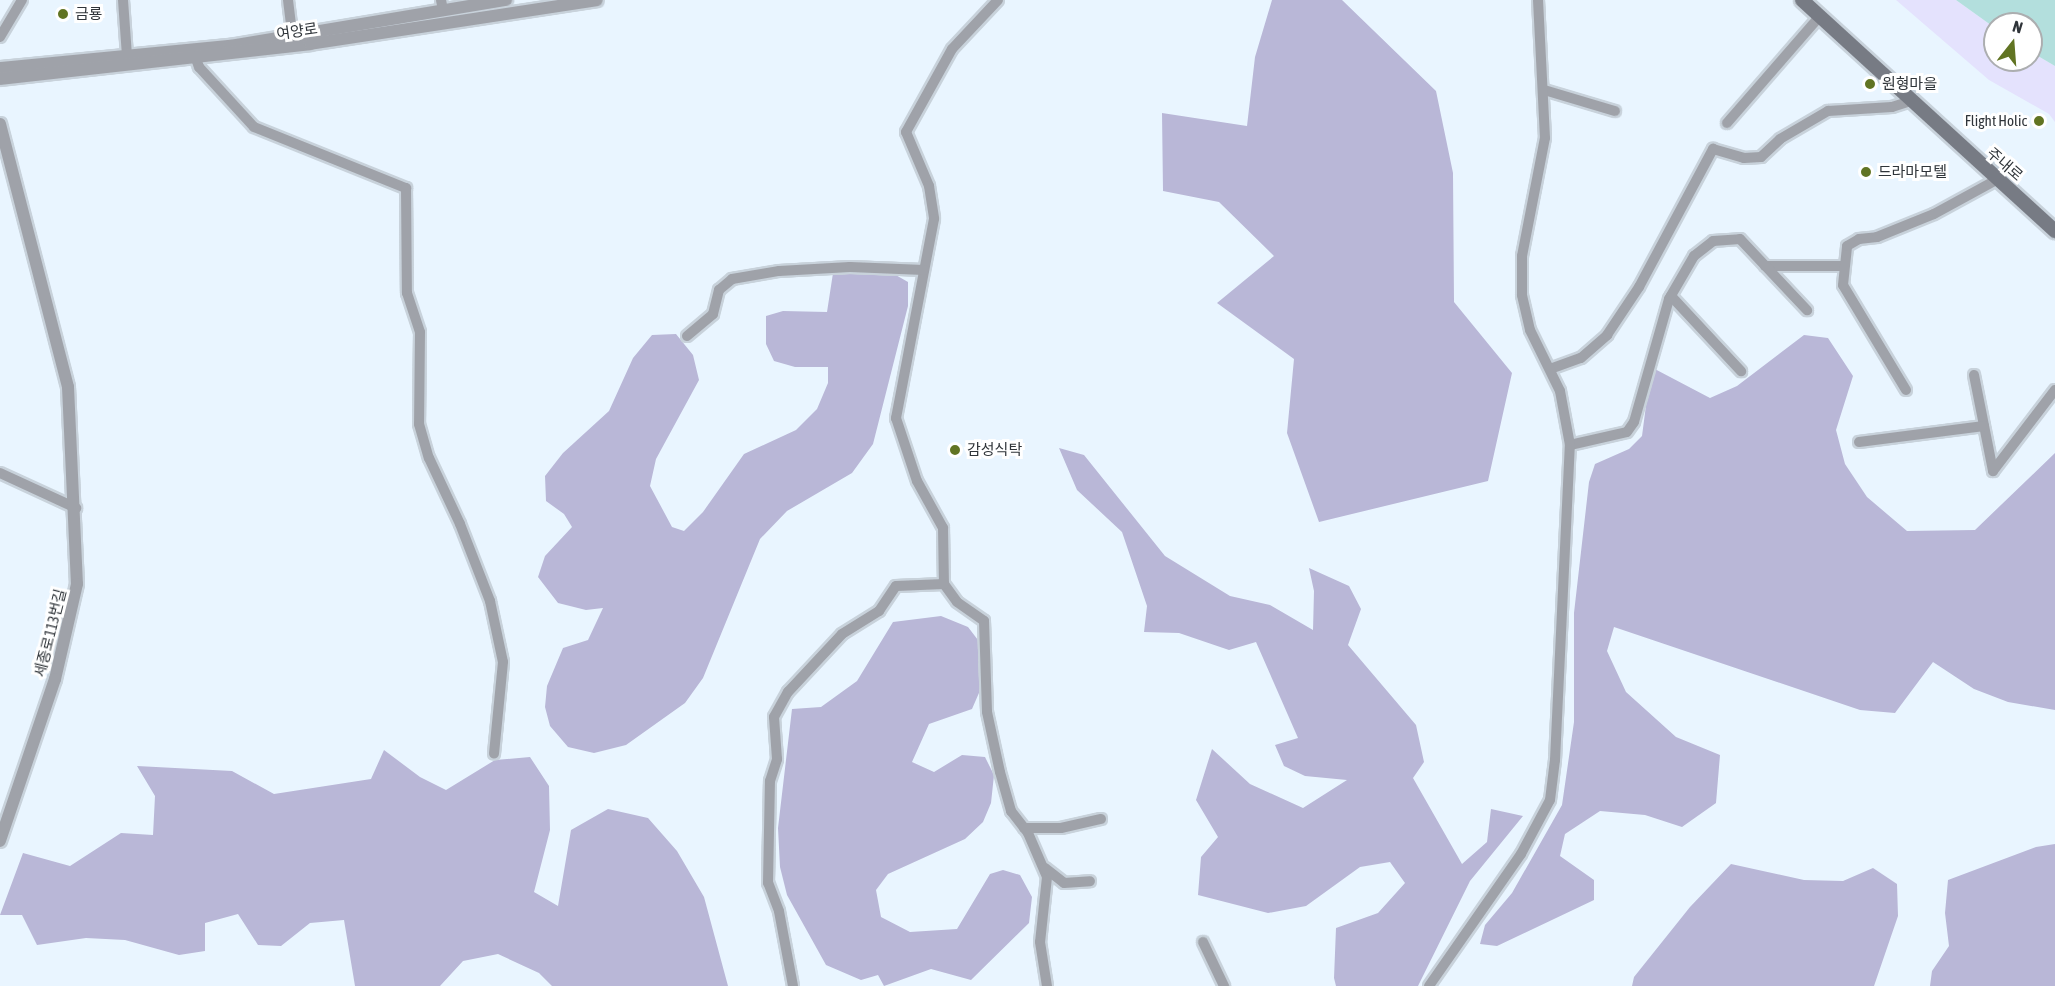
<!DOCTYPE html>
<meta charset="utf-8">
<style>
body{margin:0}
#map{position:relative;width:2055px;height:986px;overflow:hidden;background:#e9f5ff;font-family:"Asap Condensed","Noto Sans KR",sans-serif}
div>[style]{position:absolute}
.green>*{inset:0;background:#e4e2fd}
.forest>*{inset:0;background:#b9b7d7}
.water>*{inset:0;background:#b3dfdd}
.roads{filter:drop-shadow(2px 0 #c8d2db) drop-shadow(-2px 0 #c8d2db) drop-shadow(0 2px #c8d2db) drop-shadow(0 -2px #c8d2db)}
.minor>*{height:10px;margin:-5px;padding:0 5px;transform-origin:5px;border-radius:5px;background:#9fa2a9}
.tertiary>*{height:12px;margin:-6px;padding:0 6px;transform-origin:6px;border-radius:6px;background:#9fa2a9}
.secondary>*{height:14px;margin:-7px;padding:0 7px;transform-origin:7px;border-radius:7px;background:#777b84}
.dots>*{width:16px;height:16px;translate:-50% -50%;box-sizing:border-box;border:3px solid #fff;border-radius:50%}
span{translate:-50% -50%;white-space:nowrap;text-align:center;line-height:1.15;-webkit-text-stroke:6px #fff;paint-order:stroke}
.poi-label{font-size:15px;color:#2f3439}
.left{translate:0 -50%;text-align:left}
.right{translate:-100% -50%;text-align:right}
.street-label{font-size:15px;color:#2f3439}
.north{position:absolute;left:1983px;top:12px;width:60px;height:60px;box-sizing:border-box;background:#fff;border:2px solid #acaeb0;border-radius:50%;rotate:17deg;font-size:16px;font-weight:700;line-height:24px;text-align:center;color:#2f3439}
.north::after{content:'';display:block;margin:auto;width:21px;height:27px;background:#617423;clip-path:polygon(50% 0,100% 100%,50% 72%,0 100%)}
</style>
<div id="map">
<div class="green">
<div style="clip-path:polygon(1896px 0,1956px 0,1995px 28px,1995px 60px,2031px 60px,2031px 52px,2055px 66px,2055px 122px,2049px 114px,1989px 80px)"></div>
</div>
<div class="forest">
<div style="clip-path:polygon(1272px 0,1342px 0,1436px 91px,1453px 173px,1454px 302px,1512px 373px,1488px 481px,1319px 522px,1287px 433px,1294px 359px,1217px 303px,1274px 256px,1219px 202px,1163px 191px,1162px 113px,1247px 126px,1255px 57px)"></div>
<div style="clip-path:polygon(862px 270px,894px 274px,908px 282px,908px 306px,873px 444px,852px 473px,787px 511px,760px 539px,703px 678px,685px 703px,626px 745px,594px 753px,568px 747px,550px 726px,545px 707px,547px 686px,563px 648px,588px 640px,603px 608px,586px 610px,558px 603px,538px 577px,545px 556px,572px 527px,564px 514px,546px 501px,545px 476px,563px 453px,609px 411px,633px 358px,652px 335px,676px 334px,693px 355px,699px 380px,656px 459px,650px 486px,672px 527px,684px 531px,703px 512px,744px 454px,796px 430px,817px 409px,828px 383px,828px 367px,795px 367px,774px 361px,766px 344px,766px 316px,783px 311px,827px 312px,833px 273px)"></div>
<div style="clip-path:polygon(1804px 335px,1828px 338px,1853px 376px,1836px 430px,1845px 464px,1867px 497px,1907px 531px,1975px 530px,2055px 453px,2055px 710px,2008px 702px,1974px 689px,1933px 662px,1895px 713px,1860px 710px,1614px 627px,1607px 651px,1626px 692px,1676px 737px,1720px 755px,1716px 803px,1682px 827px,1645px 815px,1600px 811px,1565px 834px,1560px 856px,1594px 880px,1594px 900px,1497px 946px,1480px 944px,1485px 925px,1512px 893px,1562px 805px,1574px 722px,1574px 613px,1589px 482px,1595px 464px,1629px 449px,1642px 436px,1651px 367px,1710px 398px,1737px 386px)"></div>
<div style="clip-path:polygon(1059px 448px,1084px 455px,1165px 556px,1230px 596px,1270px 605px,1313px 630px,1314px 591px,1309px 568px,1349px 586px,1361px 609px,1348px 645px,1416px 725px,1424px 762px,1413px 778px,1462px 864px,1487px 842px,1491px 809px,1523px 816px,1470px 881px,1418px 986px,1336px 986px,1334px 978px,1336px 928px,1378px 913px,1405px 883px,1390px 862px,1360px 867px,1306px 906px,1268px 913px,1198px 895px,1201px 857px,1218px 837px,1196px 800px,1212px 749px,1250px 784px,1303px 808px,1347px 780px,1305px 776px,1284px 766px,1275px 745px,1298px 738px,1256px 642px,1229px 650px,1179px 633px,1144px 632px,1147px 606px,1122px 532px,1077px 490px)"></div>
<div style="clip-path:polygon(941px 616px,968px 627px,981px 644px,982px 686px,972px 709px,929px 724px,912px 762px,934px 772px,962px 755px,985px 757px,994px 775px,991px 803px,983px 822px,965px 839px,888px 874px,876px 890px,881px 917px,910px 932px,957px 929px,990px 874px,1003px 870px,1020px 875px,1032px 897px,1029px 923px,971px 980px,931px 969px,884px 986px,878px 975px,861px 980px,826px 965px,787px 895px,780px 867px,778px 828px,792px 709px,821px 707px,857px 681px,893px 622px)"></div>
<div style="clip-path:polygon(384px 750px,420px 777px,446px 790px,495px 760px,530px 757px,549px 786px,550px 830px,534px 892px,558px 906px,571px 830px,608px 809px,648px 818px,677px 851px,704px 897px,728px 986px,552px 986px,539px 973px,498px 954px,463px 961px,440px 986px,355px 986px,344px 920px,310px 923px,281px 946px,258px 945px,238px 914px,205px 923px,205px 951px,179px 955px,125px 940px,86px 938px,37px 945px,22px 915px,0 915px,23px 853px,70px 866px,121px 833px,153px 835px,155px 796px,137px 766px,232px 771px,274px 794px,371px 779px)"></div>
<div style="clip-path:polygon(2055px 844px,2055px 986px,1930px 986px,1932px 971px,1949px 946px,1945px 913px,1948px 880px,2036px 847px)"></div>
<div style="clip-path:polygon(1731px 864px,1804px 880px,1843px 881px,1873px 868px,1897px 884px,1898px 916px,1874px 986px,1632px 986px,1634px 977px,1690px 907px)"></div>
</div>
<div class="water">
<div style="clip-path:polygon(1956px 0,2055px 0,2055px 66px,2031px 52px,2031px 24px,1995px 24px,1995px 28px)"></div>
</div>
<div class="roads">
<div class="minor">
<div style="left:123px;top:0;width:56px;rotate:85.9deg"></div>
<div style="left:288px;top:0;width:35px;rotate:83deg"></div>
<div style="left:441px;top:0;width:10px;rotate:79deg"></div>
<div style="left:998px;top:0;width:67px;rotate:133.2deg"></div>
<div style="left:952px;top:49px;width:95px;rotate:119deg"></div>
<div style="left:906px;top:132px;width:59px;rotate:66.9deg"></div>
<div style="left:929px;top:186px;width:33px;rotate:81deg"></div>
<div style="left:934px;top:219px;width:203px;rotate:100.8deg"></div>
<div style="left:896px;top:418px;width:66px;rotate:71.6deg"></div>
<div style="left:917px;top:481px;width:54px;rotate:61deg"></div>
<div style="left:943px;top:528px;width:56px;rotate:89deg"></div>
<div style="left:944px;top:584px;width:22px;rotate:54deg"></div>
<div style="left:957px;top:602px;width:33px;rotate:35deg"></div>
<div style="left:984px;top:621px;width:91px;rotate:88.1deg"></div>
<div style="left:987px;top:712px;width:61px;rotate:77.8deg"></div>
<div style="left:1000px;top:772px;width:41px;rotate:74.2deg"></div>
<div style="left:1011px;top:811px;width:28px;rotate:52deg"></div>
<div style="left:1028px;top:833px;width:48px;rotate:66.6deg"></div>
<div style="left:1047px;top:877px;width:65px;rotate:96.1deg"></div>
<div style="left:1040px;top:942px;width:45px;rotate:81deg"></div>
<div style="left:0;top:37px;width:43px;rotate:-59.3deg"></div>
<div style="left:196px;top:59px;width:9px;rotate:69deg"></div>
<div style="left:199px;top:67px;width:81px;rotate:47.5deg"></div>
<div style="left:254px;top:127px;width:164px;rotate:21.9deg"></div>
<div style="left:406px;top:188px;width:105px;rotate:89.5deg"></div>
<div style="left:407px;top:293px;width:41px;rotate:71.6deg"></div>
<div style="left:420px;top:332px;width:92px;rotate:90.6deg"></div>
<div style="left:419px;top:424px;width:35px;rotate:74deg"></div>
<div style="left:429px;top:458px;width:73px;rotate:64.8deg"></div>
<div style="left:460px;top:524px;width:83px;rotate:68.7deg"></div>
<div style="left:490px;top:601px;width:62px;rotate:78deg"></div>
<div style="left:503px;top:662px;width:92px;rotate:95.6deg"></div>
<div style="left:1544px;top:90px;width:74px;rotate:16.5deg"></div>
<div style="left:1727px;top:123px;width:142px;rotate:-49deg"></div>
<div style="left:1765px;top:266px;width:78px"></div>
<div style="left:1671px;top:296px;width:103px;rotate:47deg"></div>
<div style="left:687px;top:336px;width:34px;rotate:-40deg"></div>
<div style="left:713px;top:314px;width:25px;rotate:-76deg"></div>
<div style="left:719px;top:290px;width:17px;rotate:-40deg"></div>
<div style="left:732px;top:279px;width:48px;rotate:-9.7deg"></div>
<div style="left:779px;top:271px;width:71px;rotate:-3.2deg"></div>
<div style="left:850px;top:267px;width:74px;rotate:2.3deg"></div>
<div style="left:1550px;top:369px;width:33px;rotate:-20deg"></div>
<div style="left:1581px;top:358px;width:35px;rotate:-41deg"></div>
<div style="left:1607px;top:335px;width:58px;rotate:-56.3deg"></div>
<div style="left:1639px;top:287px;width:157px;rotate:-61.8deg"></div>
<div style="left:1713px;top:149px;width:32px;rotate:16deg"></div>
<div style="left:1744px;top:158px;width:17px;rotate:-3deg"></div>
<div style="left:1761px;top:157px;width:26px;rotate:-43deg"></div>
<div style="left:1780px;top:139px;width:56px;rotate:-30.3deg"></div>
<div style="left:1828px;top:111px;width:64px;rotate:-3.6deg"></div>
<div style="left:1892px;top:107px;width:22px;rotate:-18deg"></div>
<div style="left:1974px;top:375px;width:98px;rotate:78.8deg"></div>
<div style="left:1906px;top:390px;width:122px;rotate:-121deg"></div>
<div style="left:1843px;top:285px;width:39px;rotate:-84deg"></div>
<div style="left:1847px;top:246px;width:14px;rotate:-30deg"></div>
<div style="left:1859px;top:239px;width:18px;rotate:-6deg"></div>
<div style="left:1877px;top:237px;width:61px;rotate:-22deg"></div>
<div style="left:1934px;top:214px;width:73px;rotate:-28.7deg"></div>
<div style="left:1859px;top:442px;width:126px;rotate:-7.3deg"></div>
<div style="left:1570px;top:445px;width:58px;rotate:-12.8deg"></div>
<div style="left:1627px;top:432px;width:12px;rotate:-55deg"></div>
<div style="left:1634px;top:422px;width:128px;rotate:-74.1deg"></div>
<div style="left:1669px;top:299px;width:50px;rotate:-59.8deg"></div>
<div style="left:1694px;top:256px;width:24px;rotate:-38deg"></div>
<div style="left:1713px;top:241px;width:27px;rotate:-4deg"></div>
<div style="left:1740px;top:239px;width:98px;rotate:46.7deg"></div>
<div style="left:1993px;top:471px;width:102px;rotate:-52.6deg"></div>
<div style="left:0;top:473px;width:84px;rotate:24.7deg"></div>
<div style="left:1024px;top:828px;width:37px"></div>
<div style="left:1061px;top:828px;width:41px;rotate:-12.7deg"></div>
<div style="left:1045px;top:868px;width:24px;rotate:38deg"></div>
<div style="left:1064px;top:883px;width:26px;rotate:-4deg"></div>
<div style="left:1203px;top:942px;width:49px;rotate:64.5deg"></div>
<div style="left:793px;top:986px;width:76px;rotate:-100.6deg"></div>
<div style="left:779px;top:911px;width:30px;rotate:-111deg"></div>
<div style="left:768px;top:883px;width:102px;rotate:-88.9deg"></div>
<div style="left:770px;top:781px;width:23px;rotate:-72deg"></div>
<div style="left:777px;top:759px;width:42px;rotate:-94.1deg"></div>
<div style="left:774px;top:717px;width:29px;rotate:-61deg"></div>
<div style="left:788px;top:692px;width:79px;rotate:-47deg"></div>
<div style="left:842px;top:634px;width:44px;rotate:-31.9deg"></div>
<div style="left:879px;top:611px;width:30px;rotate:-56deg"></div>
<div style="left:896px;top:586px;width:48px;rotate:-2.4deg"></div>
<div style="left:1429px;top:986px;width:161px;rotate:-55.1deg"></div>
<div style="left:1521px;top:854px;width:61px;rotate:-61.8deg"></div>
<div style="left:1550px;top:800px;width:40px;rotate:-82.9deg"></div>
<div style="left:1555px;top:760px;width:315px;rotate:-87.3deg"></div>
<div style="left:1570px;top:445px;width:55px;rotate:-100.5deg"></div>
<div style="left:1560px;top:391px;width:68px;rotate:-116.2deg"></div>
<div style="left:1530px;top:330px;width:36px;rotate:-103deg"></div>
<div style="left:1522px;top:295px;width:39px;rotate:-90deg"></div>
<div style="left:1522px;top:256px;width:120px;rotate:-79deg"></div>
<div style="left:1545px;top:138px;width:138px;rotate:-92.9deg"></div>
</div>
<div class="tertiary">
<div style="left:0;top:68px;width:231px;rotate:-5.5deg"></div>
<div style="left:230px;top:46px;width:280px;rotate:-9.5deg"></div>
<div style="left:0;top:79px;width:312px;rotate:-6.4deg"></div>
<div style="left:310px;top:44px;width:290px;rotate:-8.7deg"></div>
<div style="left:0;top:124px;width:272px;rotate:75.5deg"></div>
<div style="left:68px;top:387px;width:197px;rotate:87.4deg"></div>
<div style="left:77px;top:584px;width:98px;rotate:103deg"></div>
<div style="left:55px;top:679px;width:171px;rotate:108.8deg"></div>
</div>
<div class="secondary">
<div style="left:1802px;top:0;width:343px;rotate:42.4deg"></div>
</div>
</div>
<div class="dots">
<div style="left:63px;top:14px;background:#617423"></div>
<div style="left:1870px;top:84px;background:#617423"></div>
<div style="left:2039px;top:121px;background:#617423"></div>
<div style="left:1866px;top:172px;background:#617423"></div>
<div style="left:955px;top:450px;background:#617423"></div>
</div>
<div class="poi-label">
<span class="left" style="left:75px;top:14px">금룡</span>
<span class="left" style="left:1882px;top:84px">원형마을</span>
<span class="right" style="left:2027px;top:121px">Flight Holic</span>
<span class="left" style="left:1878px;top:172px">드라마모텔</span>
<span class="left" style="left:967px;top:450px">감성식탁</span>
</div>
<div class="street-label">
<span style="left:297px;top:31px;rotate:-8deg">여양로</span>
<span style="left:2005px;top:164px;rotate:41deg">주내로</span>
<span style="left:50px;top:633px;rotate:-76deg">세종로113번길</span>
</div>
<div class="north">N</div>
</div>
